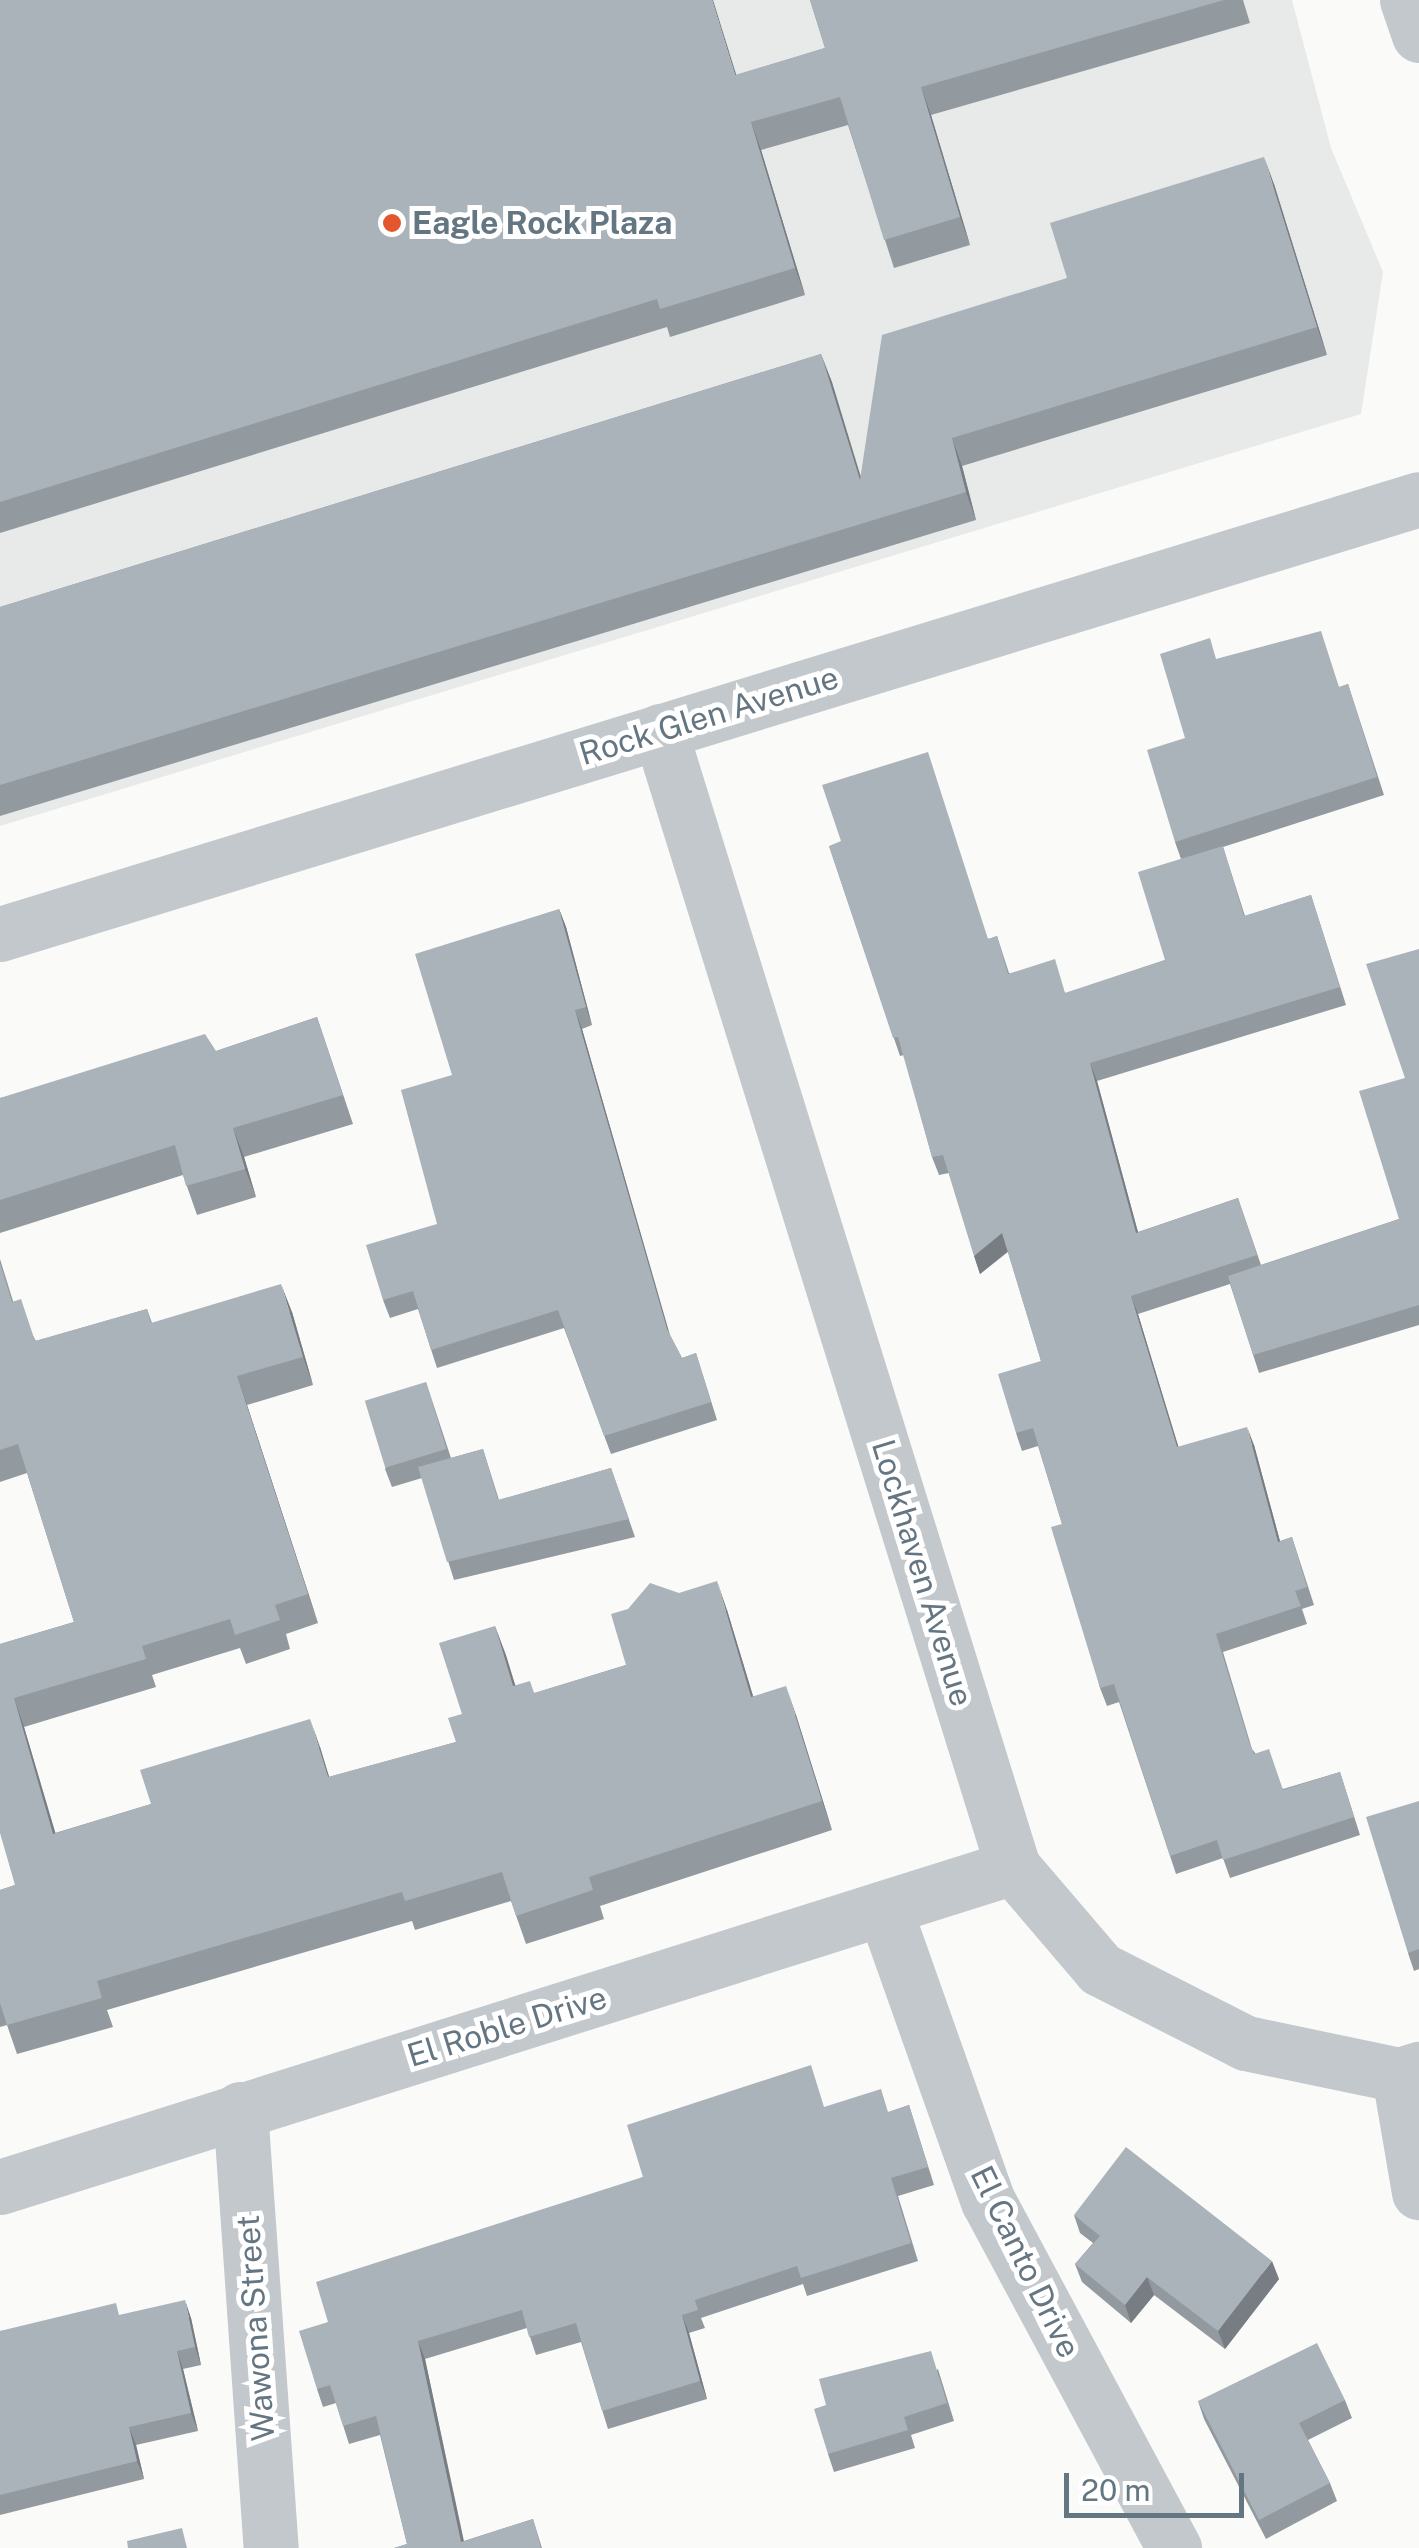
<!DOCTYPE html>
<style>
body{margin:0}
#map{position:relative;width:1419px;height:2548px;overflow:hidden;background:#fafaf8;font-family:"Public Sans",sans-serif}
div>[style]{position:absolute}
.built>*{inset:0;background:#e8e9e9}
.minor>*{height:55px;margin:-27.5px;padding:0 27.5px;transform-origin:27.5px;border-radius:27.5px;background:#c3c8cc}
.wall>*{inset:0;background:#929a9f}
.shaded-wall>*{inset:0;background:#777d82}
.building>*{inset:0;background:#aab3b9;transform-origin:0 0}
.dots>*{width:28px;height:28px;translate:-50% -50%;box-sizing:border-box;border:5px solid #fff;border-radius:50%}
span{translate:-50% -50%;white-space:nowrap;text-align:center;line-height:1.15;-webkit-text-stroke:10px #fff;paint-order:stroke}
.poi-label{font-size:32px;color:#657683;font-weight:700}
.left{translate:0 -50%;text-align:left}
.street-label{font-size:32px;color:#657683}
.scale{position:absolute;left:1064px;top:2473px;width:180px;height:45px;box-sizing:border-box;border:5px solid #657683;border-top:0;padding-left:12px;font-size:30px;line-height:35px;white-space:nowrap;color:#657683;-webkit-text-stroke:8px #fff;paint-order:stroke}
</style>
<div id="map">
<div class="built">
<div style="clip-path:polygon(0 0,1292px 0,1331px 148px,1383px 272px,1361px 414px,0 826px)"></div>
</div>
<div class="minor">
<div style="left:1407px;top:0;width:37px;rotate:71deg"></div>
<div style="left:660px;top:731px;width:1190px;rotate:72.74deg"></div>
<div style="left:1013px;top:1867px;width:134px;rotate:49.5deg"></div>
<div style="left:1100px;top:1969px;width:164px;rotate:26.9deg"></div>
<div style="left:1246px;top:2043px;width:156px;rotate:11.8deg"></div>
<div style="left:1399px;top:2075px;width:21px;rotate:-17deg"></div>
<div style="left:0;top:934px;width:1484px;rotate:-17.04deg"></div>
<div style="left:884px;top:1908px;width:311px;rotate:70.5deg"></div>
<div style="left:988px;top:2201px;width:394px;rotate:61.8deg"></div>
<div style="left:1399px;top:2075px;width:119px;rotate:80.3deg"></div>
<div style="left:240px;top:2109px;width:440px;rotate:86deg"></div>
<div style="left:0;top:2187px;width:1062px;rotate:-17.53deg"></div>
</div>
<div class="wall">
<div style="clip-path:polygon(0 0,737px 75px,825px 48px,810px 0,1243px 0,1250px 23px,931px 115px,970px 245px,894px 268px,848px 125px,761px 150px,805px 295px,670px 337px,667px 327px,0 533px)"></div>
<div style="clip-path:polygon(1274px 184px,1327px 355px,962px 466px,976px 520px,0 816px,0 607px,821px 354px,860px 476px,1067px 278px)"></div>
<div style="clip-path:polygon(1217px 659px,1340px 687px,1348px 684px,1384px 795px,1223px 847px,1245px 916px,1311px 895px,1346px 1005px,1097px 1081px,1138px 1232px,1238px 1198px,1261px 1265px,1399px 1219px,1405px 1078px,1419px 949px,1419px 1325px,1259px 1373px,1230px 1284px,1138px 1314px,1178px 1447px,1254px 1445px,1280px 1541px,1292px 1537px,1314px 1605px,1302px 1609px,1307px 1624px,1223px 1652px,1252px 1749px,1283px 1789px,1340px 1772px,1360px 1835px,1230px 1878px,1223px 1858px,1176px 1874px,1119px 1702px,1107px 1706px,1100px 1688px,1062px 1524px,1038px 1446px,1022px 1451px,1016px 1433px,1041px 1361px,1008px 1252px,980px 1274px,949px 1173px,939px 1175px,932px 1157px,904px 1055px,900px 1056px,829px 846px,989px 939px,997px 936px,1009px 973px,1066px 993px,1165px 960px,1181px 859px,1175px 842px,1185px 738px)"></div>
<div style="clip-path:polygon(559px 909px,566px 927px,592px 1025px,582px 1029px,670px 1335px,682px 1358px,696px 1353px,717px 1420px,611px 1454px,564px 1328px,437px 1368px,418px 1309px,390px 1318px,383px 1300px,437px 1224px,452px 1075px)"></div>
<div style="clip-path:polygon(317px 1017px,353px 1124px,244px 1157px,256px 1197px,197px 1215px,183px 1175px,0 1233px,0 1098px,216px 1051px)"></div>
<div style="clip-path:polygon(0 1259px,13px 1301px,36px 1341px,147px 1309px,152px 1323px,292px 1312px,313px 1385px,247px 1405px,318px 1623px,286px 1634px,290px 1649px,246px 1664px,240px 1648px,152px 1675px,156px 1687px,24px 1727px,55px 1833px,151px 1804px,320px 1747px,329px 1777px,456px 1742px,462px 1714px,495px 1626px,515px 1685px,535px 1693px,626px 1665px,727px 1610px,753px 1696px,796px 1715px,832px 1830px,600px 1906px,604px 1919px,526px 1944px,511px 1901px,415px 1930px,412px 1921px,107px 2010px,113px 2027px,17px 2054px,7px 2025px,0 2027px,0 1890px,15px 1885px,0 1644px,74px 1622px,27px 1473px,0 1482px)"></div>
<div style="clip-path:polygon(426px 1382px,451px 1458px,483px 1449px,499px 1500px,611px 1468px,635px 1537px,454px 1580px,422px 1478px,392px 1487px,385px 1469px)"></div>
<div style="clip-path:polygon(1419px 1801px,1419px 1969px,1414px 1971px,1408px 1953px)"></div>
<div style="clip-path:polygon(909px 2105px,934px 2185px,898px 2196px,918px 2261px,807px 2296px,803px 2284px,701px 2318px,705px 2328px,689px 2333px,707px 2399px,608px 2429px,581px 2342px,536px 2355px,527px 2328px,425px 2359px,464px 2541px,533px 2519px,542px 2548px,394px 2548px,407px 2544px,380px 2435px,349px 2444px,336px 2403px,323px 2407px,317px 2389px,328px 2322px,643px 2177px,825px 2107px,889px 2112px)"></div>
<div style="clip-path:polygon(1074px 2215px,1279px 2279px,1225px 2349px,1154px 2295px,1131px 2323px,1082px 2282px,1075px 2264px,1093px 2243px,1080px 2233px)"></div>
<div style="clip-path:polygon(120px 2315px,191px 2318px,201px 2365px,183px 2369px,198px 2431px,136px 2445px,144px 2479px,0 2515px,0 2331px)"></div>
<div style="clip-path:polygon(938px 2369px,954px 2421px,911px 2435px,915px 2448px,834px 2472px,828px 2454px)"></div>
<div style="clip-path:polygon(1345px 2400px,1352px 2418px,1308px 2440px,1330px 2483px,1337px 2501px,1266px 2539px,1204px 2419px,1198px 2401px)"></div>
</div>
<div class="shaded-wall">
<div style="clip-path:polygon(712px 0,713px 0,745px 103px,735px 75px)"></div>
<div style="clip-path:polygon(921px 87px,931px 115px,970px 245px,960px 217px)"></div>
<div style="clip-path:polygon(751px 122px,761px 150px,805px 295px,795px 268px)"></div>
<div style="clip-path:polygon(1264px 157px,1274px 184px,1327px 355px,1317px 327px)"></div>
<div style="clip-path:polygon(821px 354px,832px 382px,870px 507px,860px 480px)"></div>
<div style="clip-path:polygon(952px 438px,962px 466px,976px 520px,966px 492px)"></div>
<div style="clip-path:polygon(559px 909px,566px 927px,592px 1025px,586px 1007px)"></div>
<div style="clip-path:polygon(575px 1010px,582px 1029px,673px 1347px,667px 1329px)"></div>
<div style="clip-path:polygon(1090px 1063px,1097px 1081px,1143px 1251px,1136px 1233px)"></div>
<div style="clip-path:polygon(233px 1128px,244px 1157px,256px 1197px,245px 1169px)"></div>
<div style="clip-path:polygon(1002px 1233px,1008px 1251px,980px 1274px,974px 1256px)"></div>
<div style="clip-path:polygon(281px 1284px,292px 1312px,313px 1385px,303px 1357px)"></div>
<div style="clip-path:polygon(1131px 1296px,1138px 1314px,1184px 1465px,1177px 1447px)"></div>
<div style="clip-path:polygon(237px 1376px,247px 1405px,318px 1623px,308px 1594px)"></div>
<div style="clip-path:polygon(1247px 1427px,1254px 1445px,1285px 1560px,1278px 1542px)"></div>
<div style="clip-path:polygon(717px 1581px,727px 1610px,762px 1726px,751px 1697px)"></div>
<div style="clip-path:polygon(495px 1626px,506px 1655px,524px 1714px,513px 1686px)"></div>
<div style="clip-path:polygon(786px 1686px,796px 1715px,832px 1830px,822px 1801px)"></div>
<div style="clip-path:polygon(14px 1698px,24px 1727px,64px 1862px,53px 1834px)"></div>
<div style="clip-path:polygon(310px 1719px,320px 1747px,338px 1806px,328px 1777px)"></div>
<div style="clip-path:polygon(1272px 2261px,1279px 2279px,1225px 2349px,1218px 2331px)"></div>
<div style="clip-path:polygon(1147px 2277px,1154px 2295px,1131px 2323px,1125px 2305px)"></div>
<div style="clip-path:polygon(185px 2300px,191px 2318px,201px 2365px,195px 2347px)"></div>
<div style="clip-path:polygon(682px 2315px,689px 2333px,707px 2399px,700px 2381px)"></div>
<div style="clip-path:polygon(418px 2341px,425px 2359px,465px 2548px,461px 2542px)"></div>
<div style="clip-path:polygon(177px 2351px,183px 2369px,198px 2431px,191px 2413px)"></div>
<div style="clip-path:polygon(129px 2427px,136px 2445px,144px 2479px,137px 2461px)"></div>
</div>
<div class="building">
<div style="clip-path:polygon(0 0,712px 0,735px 75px,825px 48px,810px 0,1224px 0,921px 87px,960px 217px,884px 240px,840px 97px,751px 122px,795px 268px,660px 309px,657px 299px,0 502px)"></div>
<div style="clip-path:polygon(1264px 157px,1317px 327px,952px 438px,966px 492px,0 785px,0 607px,821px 354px,860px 480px,882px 335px,1067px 278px,1050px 223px)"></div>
<div style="clip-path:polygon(1321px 631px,1339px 687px,1348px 684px,1377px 777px,1175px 842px,1147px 750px,1185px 738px,1160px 654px,1210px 638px,1216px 659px)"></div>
<div style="clip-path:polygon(928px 752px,988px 939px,997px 936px,1008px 974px,1055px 959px,1065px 993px,1165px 960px,1138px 872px,1223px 846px,1244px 916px,1311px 895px,1340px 987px,1090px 1063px,1136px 1233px,1238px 1198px,1257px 1255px,1131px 1296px,1177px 1447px,1247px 1427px,1278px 1542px,1292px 1537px,1307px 1587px,1295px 1591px,1301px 1606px,1216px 1634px,1249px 1742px,1254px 1754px,1269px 1749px,1283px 1790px,1340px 1772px,1354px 1817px,1223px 1860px,1217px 1840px,1170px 1856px,1114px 1684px,1100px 1688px,1051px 1527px,1062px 1524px,1033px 1428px,1016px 1433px,998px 1374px,1041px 1361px,1002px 1233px,974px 1256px,943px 1155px,932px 1157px,898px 1037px,893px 1038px,829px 846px,841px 841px,822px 785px)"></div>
<div style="clip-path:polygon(559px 909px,586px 1007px,575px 1010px,667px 1329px,682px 1358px,696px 1353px,711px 1402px,604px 1436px,558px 1310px,431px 1350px,413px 1291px,383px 1300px,366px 1245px,437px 1224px,401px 1090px,452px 1075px,415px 954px)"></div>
<div style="clip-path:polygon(1419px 949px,1419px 1305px,1253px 1355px,1228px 1276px,1399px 1219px,1359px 1091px,1405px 1078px,1366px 964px)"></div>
<div style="clip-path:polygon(317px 1017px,343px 1095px,233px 1128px,245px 1169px,186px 1186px,175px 1145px,0 1200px,0 1098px,205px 1034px,216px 1051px)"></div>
<div style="clip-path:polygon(0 1263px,12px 1302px,21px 1299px,35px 1341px,147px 1309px,151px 1323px,281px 1284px,303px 1357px,237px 1376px,308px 1594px,275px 1605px,280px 1620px,235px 1635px,230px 1619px,142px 1646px,146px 1659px,14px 1698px,53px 1834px,151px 1804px,140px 1770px,310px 1719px,328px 1777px,456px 1742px,448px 1718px,462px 1714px,439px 1643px,495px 1626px,513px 1686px,530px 1681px,534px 1693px,626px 1665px,611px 1614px,628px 1609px,650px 1583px,679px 1593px,717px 1581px,751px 1697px,786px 1686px,822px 1801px,589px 1877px,593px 1890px,516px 1916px,502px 1872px,405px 1901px,402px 1892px,97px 1981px,102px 1998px,7px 2025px,0 2003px,0 1890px,15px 1885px,0 1833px,0 1644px,74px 1622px,18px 1444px,0 1450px)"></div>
<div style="left:426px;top:1382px;width:70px;height:64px;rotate:73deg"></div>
<div style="clip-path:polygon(483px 1449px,498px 1500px,611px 1468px,629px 1519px,447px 1562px,418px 1467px)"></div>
<div style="clip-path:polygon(1419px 1801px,1419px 1949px,1408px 1953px,1366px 1817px)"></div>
<div style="clip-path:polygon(811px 2065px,824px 2107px,881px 2089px,888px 2112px,909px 2105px,928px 2167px,891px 2178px,911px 2243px,801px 2278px,797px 2266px,695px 2300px,698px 2310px,682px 2315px,700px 2381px,602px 2411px,576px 2323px,529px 2337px,522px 2310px,418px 2341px,461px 2542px,533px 2519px,541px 2548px,394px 2548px,407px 2544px,376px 2416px,343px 2426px,330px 2385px,317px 2389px,299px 2331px,328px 2322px,316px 2282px,643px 2177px,627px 2125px)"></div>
<div style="clip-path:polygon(1126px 2147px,1272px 2261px,1218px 2331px,1147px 2277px,1125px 2305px,1075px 2264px,1100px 2236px,1074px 2215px)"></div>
<div style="clip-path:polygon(185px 2300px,195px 2347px,177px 2351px,191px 2413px,129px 2427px,137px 2461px,0 2495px,0 2331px,116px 2303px,119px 2315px)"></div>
<div style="clip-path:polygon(1317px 2343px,1345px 2400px,1299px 2423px,1330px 2483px,1259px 2520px,1198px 2401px)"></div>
<div style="clip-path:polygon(931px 2351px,947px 2403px,904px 2417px,908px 2430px,828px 2454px,814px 2409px,826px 2405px,819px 2379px)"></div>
<div style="clip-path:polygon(182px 2528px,187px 2548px,128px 2548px,127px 2541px)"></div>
</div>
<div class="dots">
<div style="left:392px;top:223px;background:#e4572e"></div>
</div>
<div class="poi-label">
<span class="left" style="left:412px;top:223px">Eagle Rock Plaza</span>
</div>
<div class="street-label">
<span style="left:709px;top:716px;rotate:-17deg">Rock Glen Avenue</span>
<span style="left:922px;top:1573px;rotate:73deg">Lockhaven Avenue</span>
<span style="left:507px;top:2027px;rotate:-17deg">El Roble Drive</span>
<span style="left:1025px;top:2262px;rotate:64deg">El Canto Drive</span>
<span style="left:256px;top:2328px;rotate:-94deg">Wawona Street</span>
</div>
<div class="scale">20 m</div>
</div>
